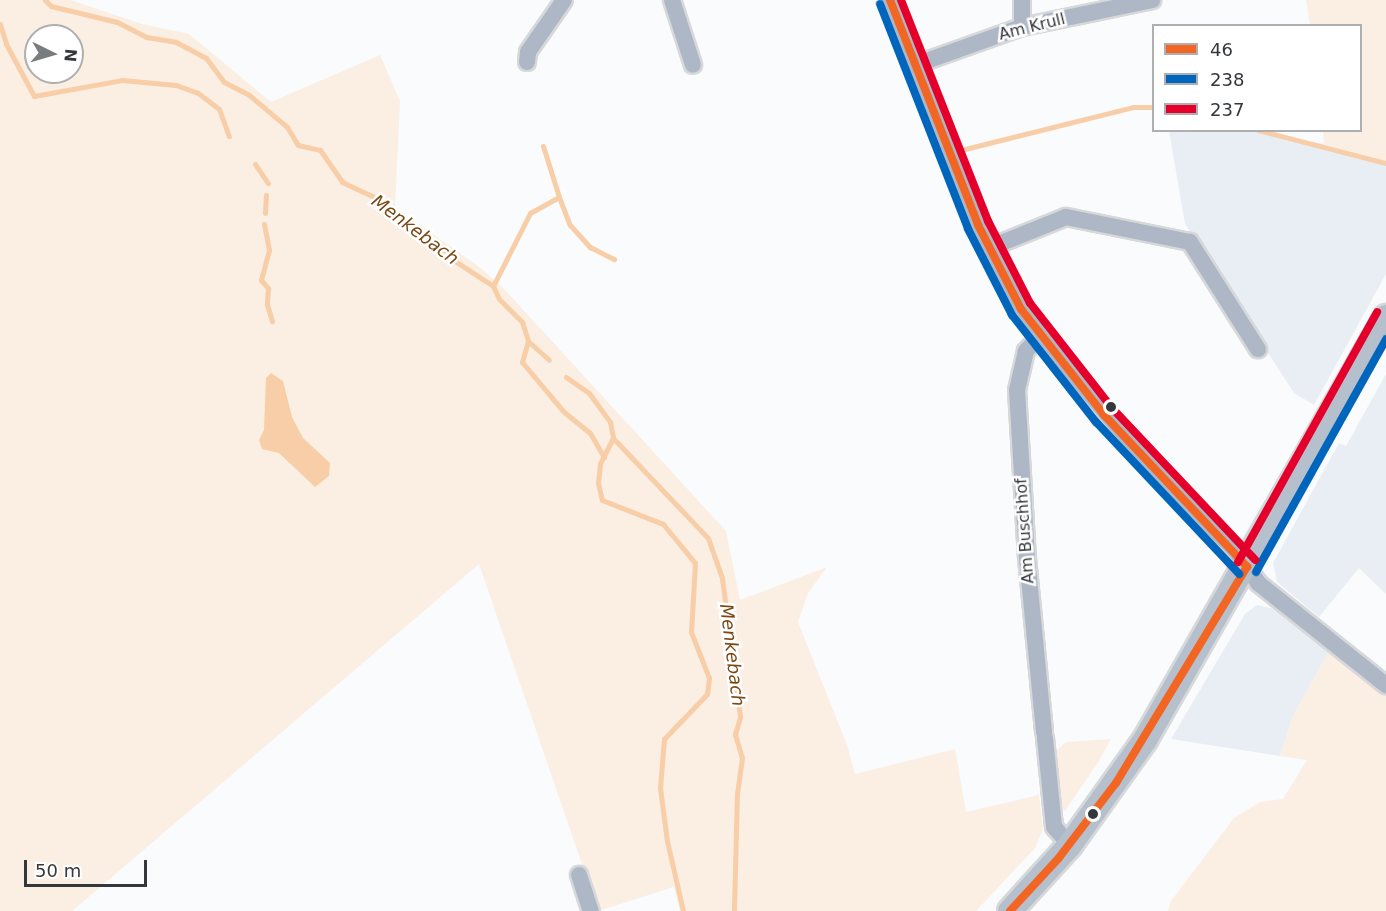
<!DOCTYPE html>
<style>
body{margin:0}
#map{position:relative;width:1386px;height:911px;overflow:hidden;background:#fafbfc;font-family:"DejaVu Sans",sans-serif}
div>[style]{position:absolute}
.built>*{inset:0;background:#e9eef5}
.green>*{inset:0;background:#fbeee2}
.water>*{inset:0;background:#f7cea7}
.stream>*{height:5px;margin:-2.5px;padding:0 2.5px;transform-origin:2.5px;border-radius:2.5px;background:#f7cea7}
.roads{filter:drop-shadow(2px 0 #d6d8d9) drop-shadow(-2px 0 #d6d8d9) drop-shadow(0 2px #d6d8d9) drop-shadow(0 -2px #d6d8d9)}
.street>*{height:16px;margin:-8px;padding:0 8px;transform-origin:8px;border-radius:8px;background:#adb7c6}
.secondary>*{height:24px;margin:-12px;padding:0 12px;transform-origin:12px;border-radius:12px;background:#b6c0cd}
.bus-1>*{height:8px;margin:-4px;padding:0 4px;transform-origin:4px;border-radius:4px;background:#f26522}
.bus-2>*{height:8px;margin:-4px;padding:0 4px;transform-origin:4px;border-radius:4px;background:#0065bd}
.bus-3>*{height:8px;margin:-4px;padding:0 4px;transform-origin:4px;border-radius:4px;background:#e4002b}
.dots>*{width:16px;height:16px;translate:-50% -50%;box-sizing:border-box;border:3px solid #fff;border-radius:50%}
span{translate:-50% -50%;white-space:nowrap;text-align:center;line-height:1.15;-webkit-text-stroke:5px #fff;paint-order:stroke}
.street-label{font-size:16px;color:#34373b}
.water-label{font-size:18px;color:#7a4913;font-style:italic}
.legend{position:absolute;left:1152px;top:24px;width:210px;height:108px;box-sizing:border-box;background:#fff;border:2px solid #aeafb1;margin:0;padding:8px 10px;list-style:none;font-size:18px;color:#34373b}
.legend li{display:flex;align-items:center;gap:12px;height:30px}
.legend b{width:30px;border:2px solid #aeafb1}
.north{position:absolute;left:24px;top:24px;width:60px;height:60px;box-sizing:border-box;background:#fff;border:2px solid #aeafb1;border-radius:50%;rotate:95deg;font-size:16px;font-weight:700;line-height:24px;text-align:center;color:#34373b}
.north::after{content:'';display:block;margin:auto;width:21px;height:27px;background:#797c7f;clip-path:polygon(50% 0,100% 100%,50% 72%,0 100%)}
.scale{position:absolute;left:24px;top:860px;width:123px;height:27px;box-sizing:border-box;border:3px solid #34373b;border-top:0;padding-left:8px;font-size:18px;line-height:21px;white-space:nowrap;color:#34373b;-webkit-text-stroke:4px #fff;paint-order:stroke}
</style>
<div id="map">
<div class="built">
<div style="clip-path:polygon(1169px 131px,1256px 131px,1324px 144px,1386px 163px,1386px 274px,1314px 405px,1294px 393px,1185px 224px)"></div>
<div style="clip-path:polygon(1386px 374px,1386px 594px,1359px 568px,1319px 617px,1277px 582px,1273px 563px,1339px 443px,1346px 446px)"></div>
<div style="clip-path:polygon(1257px 605px,1274px 609px,1330px 650px,1293px 716px,1280px 756px,1171px 739px,1245px 614px)"></div>
</div>
<div class="green">
<div style="clip-path:polygon(evenodd,0 0,71px 0,142px 24px,189px 34px,271px 102px,380px 55px,400px 101px,395px 207px,482px 269px,506px 291px,726px 531px,740px 600px,827px 567px,808px 593px,798px 622px,847px 745px,855px 774px,955px 749px,966px 812px,1039px 795px,1043px 829px,1035px 848px,976px 911px,680px 911px,674px 887px,598px 911px,479px 564px,72px 911px,0 911px,0 0,36px 36px,72px 36px,72px 72px,36px 72px,36px 36px)"></div>
<div style="clip-path:polygon(1306px 0,1386px 0,1386px 163px,1324px 144px,1323px 131px,1360px 130px,1360px 26px,1310px 25px)"></div>
<div style="clip-path:polygon(1330px 650px,1386px 696px,1386px 911px,1168px 911px,1171px 901px,1234px 818px,1260px 802px,1283px 799px,1307px 760px,1280px 756px,1293px 716px)"></div>
<div style="clip-path:polygon(1111px 739px,1099px 761px,1065px 811px,1059px 806px,1056px 751px,1066px 742px)"></div>
</div>
<div class="water">
<div style="clip-path:polygon(271px 373px,283px 381px,292px 417px,303px 438px,330px 463px,329px 476px,315px 487px,279px 453px,262px 449px,259px 440px,264px 430px,266px 378px)"></div>
</div>
<div class="stream">
<div style="left:45px;top:0;width:8px;rotate:45deg"></div>
<div style="left:51px;top:6px;width:68px;rotate:13.6deg"></div>
<div style="left:117px;top:22px;width:33px;rotate:27deg"></div>
<div style="left:146px;top:37px;width:30px;rotate:9deg"></div>
<div style="left:176px;top:42px;width:34px;rotate:28deg"></div>
<div style="left:206px;top:58px;width:30px;rotate:53deg"></div>
<div style="left:224px;top:82px;width:28px;rotate:27deg"></div>
<div style="left:249px;top:95px;width:50px;rotate:40.1deg"></div>
<div style="left:287px;top:127px;width:21px;rotate:59deg"></div>
<div style="left:298px;top:145px;width:23px;rotate:13deg"></div>
<div style="left:320px;top:150px;width:39px;rotate:55deg"></div>
<div style="left:342px;top:182px;width:33px;rotate:25deg"></div>
<div style="left:372px;top:196px;width:45px;rotate:35.1deg"></div>
<div style="left:409px;top:222px;width:23px;rotate:52deg"></div>
<div style="left:423px;top:240px;width:84px;rotate:33.3deg"></div>
<div style="left:493px;top:286px;width:14px;rotate:65deg"></div>
<div style="left:499px;top:299px;width:33px;rotate:45deg"></div>
<div style="left:522px;top:322px;width:20px;rotate:72deg"></div>
<div style="left:528px;top:341px;width:28px;rotate:42deg"></div>
<div style="left:0;top:24px;width:21px;rotate:73deg"></div>
<div style="left:6px;top:44px;width:59px;rotate:61.7deg"></div>
<div style="left:34px;top:96px;width:89px;rotate:-10.3deg"></div>
<div style="left:122px;top:80px;width:54px;rotate:5.3deg"></div>
<div style="left:176px;top:85px;width:23px;rotate:20deg"></div>
<div style="left:198px;top:93px;width:26px;rotate:37deg"></div>
<div style="left:219px;top:109px;width:29px;rotate:70deg"></div>
<div style="left:1258px;top:130px;width:132px;rotate:14.5deg"></div>
<div style="left:543px;top:146px;width:53px;rotate:72.6deg"></div>
<div style="left:965px;top:149px;width:173px;rotate:-14deg"></div>
<div style="left:1133px;top:107px;width:21px"></div>
<div style="left:255px;top:164px;width:23px;rotate:56deg"></div>
<div style="left:265px;top:213px;width:18px;rotate:-87deg"></div>
<div style="left:264px;top:224px;width:26px;rotate:79deg"></div>
<div style="left:269px;top:250px;width:31px;rotate:105deg"></div>
<div style="left:261px;top:280px;width:11px;rotate:49deg"></div>
<div style="left:268px;top:288px;width:16px;rotate:94deg"></div>
<div style="left:267px;top:304px;width:18px;rotate:74deg"></div>
<div style="left:493px;top:286px;width:82px;rotate:-63.1deg"></div>
<div style="left:530px;top:213px;width:33px;rotate:-29deg"></div>
<div style="left:559px;top:197px;width:30px;rotate:69deg"></div>
<div style="left:570px;top:225px;width:30px;rotate:48deg"></div>
<div style="left:590px;top:247px;width:27px;rotate:27deg"></div>
<div style="left:528px;top:341px;width:22px;rotate:106deg"></div>
<div style="left:522px;top:362px;width:65px;rotate:50deg"></div>
<div style="left:564px;top:412px;width:33px;rotate:39deg"></div>
<div style="left:590px;top:433px;width:28px;rotate:60deg"></div>
<div style="left:566px;top:377px;width:28px;rotate:35deg"></div>
<div style="left:589px;top:393px;width:36px;rotate:54deg"></div>
<div style="left:610px;top:422px;width:16px;rotate:79deg"></div>
<div style="left:613px;top:438px;width:29px;rotate:117deg"></div>
<div style="left:600px;top:464px;width:19px;rotate:96deg"></div>
<div style="left:598px;top:483px;width:17px;rotate:77deg"></div>
<div style="left:602px;top:500px;width:66px;rotate:21.5deg"></div>
<div style="left:663px;top:524px;width:50px;rotate:50.6deg"></div>
<div style="left:695px;top:563px;width:69px;rotate:93.3deg"></div>
<div style="left:691px;top:632px;width:49px;rotate:68.6deg"></div>
<div style="left:709px;top:678px;width:16px;rotate:97deg"></div>
<div style="left:707px;top:694px;width:62px;rotate:133.7deg"></div>
<div style="left:664px;top:739px;width:49px;rotate:94.7deg"></div>
<div style="left:660px;top:788px;width:53px;rotate:82.5deg"></div>
<div style="left:667px;top:841px;width:72px;rotate:77.1deg"></div>
<div style="left:613px;top:438px;width:138px;rotate:46.5deg"></div>
<div style="left:708px;top:538px;width:42px;rotate:70.7deg"></div>
<div style="left:722px;top:578px;width:140px;rotate:82.6deg"></div>
<div style="left:740px;top:717px;width:18px;rotate:106deg"></div>
<div style="left:735px;top:734px;width:25px;rotate:74deg"></div>
<div style="left:742px;top:758px;width:35px;rotate:98deg"></div>
<div style="left:737px;top:793px;width:118px;rotate:91.5deg"></div>
</div>
<div class="roads">
<div class="street">
<div style="left:672px;top:0;width:68px;rotate:72.1deg"></div>
<div style="left:890px;top:0;width:242px;rotate:68.6deg"></div>
<div style="left:978px;top:225px;width:62px;rotate:64.3deg"></div>
<div style="left:1005px;top:281px;width:65px;rotate:57.5deg"></div>
<div style="left:1040px;top:336px;width:192px;rotate:49.4deg"></div>
<div style="left:1165px;top:482px;width:99px;rotate:44.2deg"></div>
<div style="left:1236px;top:551px;width:39px;rotate:55deg"></div>
<div style="left:1258px;top:583px;width:164px;rotate:38.6deg"></div>
<div style="left:1022px;top:0;width:27px;rotate:90deg"></div>
<div style="left:527px;top:62px;width:10px;rotate:-84deg"></div>
<div style="left:528px;top:52px;width:63px;rotate:-55.3deg"></div>
<div style="left:915px;top:65px;width:114px;rotate:-19.6deg"></div>
<div style="left:1022px;top:27px;width:133px;rotate:-11.7deg"></div>
<div style="left:989px;top:248px;width:83px;rotate:-21.9deg"></div>
<div style="left:1066px;top:217px;width:126px;rotate:11.4deg"></div>
<div style="left:1190px;top:242px;width:127px;rotate:57.6deg"></div>
<div style="left:1040px;top:336px;width:21px;rotate:133deg"></div>
<div style="left:1026px;top:351px;width:40px;rotate:103deg"></div>
<div style="left:1017px;top:390px;width:168px;rotate:86.6deg"></div>
<div style="left:1027px;top:558px;width:175px;rotate:84.4deg"></div>
<div style="left:1045px;top:738px;width:89px;rotate:84.2deg"></div>
<div style="left:1054px;top:827px;width:24px;rotate:48deg"></div>
<div style="left:579px;top:875px;width:38px;rotate:72deg"></div>
</div>
<div class="secondary">
<div style="left:1010px;top:911px;width:89px;rotate:-47.7deg"></div>
<div style="left:1070px;top:845px;width:129px;rotate:-54.5deg"></div>
<div style="left:1145px;top:740px;width:487px;rotate:-60.3deg"></div>
</div>
</div>
<div class="bus-1">
<div style="left:890px;top:0;width:242px;rotate:68.6deg"></div>
<div style="left:978px;top:225px;width:94px;rotate:62.9deg"></div>
<div style="left:1021px;top:309px;width:135px;rotate:51.9deg"></div>
<div style="left:1104px;top:415px;width:209px;rotate:46.7deg"></div>
<div style="left:1010px;top:911px;width:71px;rotate:-47.3deg"></div>
<div style="left:1058px;top:859px;width:96px;rotate:-52.7deg"></div>
<div style="left:1116px;top:783px;width:253px;rotate:-58.8deg"></div>
</div>
<div class="bus-2">
<div style="left:880px;top:4px;width:242px;rotate:68.6deg"></div>
<div style="left:968px;top:229px;width:97px;rotate:62.9deg"></div>
<div style="left:1012px;top:315px;width:136px;rotate:51.9deg"></div>
<div style="left:1096px;top:422px;width:209px;rotate:46.7deg"></div>
<div style="left:1256px;top:572px;width:267px;rotate:-60.8deg"></div>
</div>
<div class="bus-3">
<div style="left:901px;top:0;width:238px;rotate:68.5deg"></div>
<div style="left:988px;top:221px;width:92px;rotate:62.9deg"></div>
<div style="left:1030px;top:303px;width:133px;rotate:52deg"></div>
<div style="left:1112px;top:408px;width:209px;rotate:46.7deg"></div>
<div style="left:1238px;top:562px;width:286px;rotate:-60.9deg"></div>
</div>
<div class="dots">
<div style="left:1111px;top:407px;background:#34373b"></div>
<div style="left:1093px;top:814px;background:#34373b"></div>
</div>
<div class="street-label">
<span style="left:1032px;top:27px;rotate:-14deg">Am Krull</span>
<span style="left:1025px;top:531px;rotate:-94deg">Am Buschhof</span>
</div>
<div class="water-label">
<span style="left:415px;top:230px;rotate:37deg">Menkebach</span>
<span style="left:732px;top:655px;rotate:83deg">Menkebach</span>
</div>
<ul class="legend">
<li><b style="height:8px;background:#f26522"></b>46</li>
<li><b style="height:8px;background:#0065bd"></b>238</li>
<li><b style="height:8px;background:#e4002b"></b>237</li>
</ul>
<div class="north">N</div>
<div class="scale">50 m</div>
</div>
